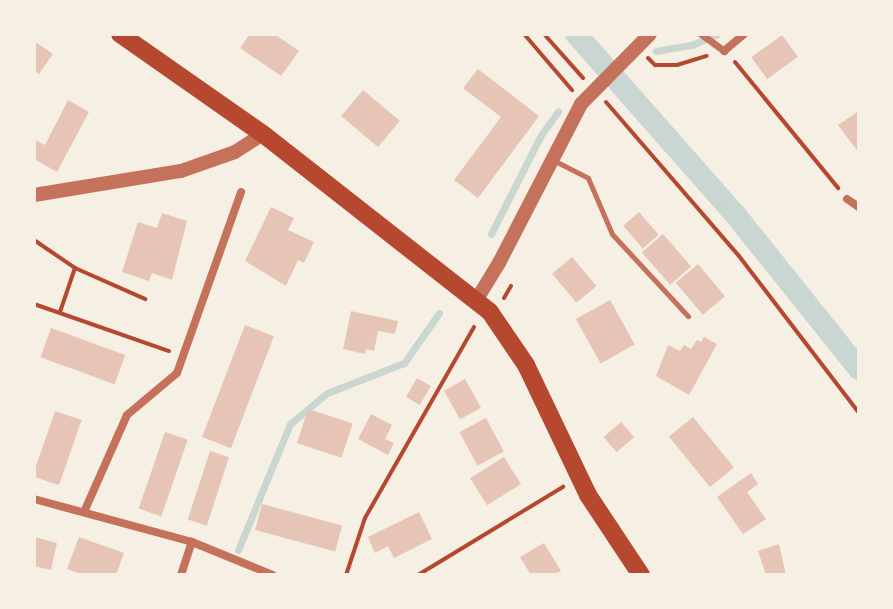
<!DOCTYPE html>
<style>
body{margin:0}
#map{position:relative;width:893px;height:609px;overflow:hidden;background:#f6efe4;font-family:"IBM Plex Sans",sans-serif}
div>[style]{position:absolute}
.stream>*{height:7px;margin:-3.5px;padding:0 3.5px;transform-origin:3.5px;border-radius:3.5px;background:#c9d6d2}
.canal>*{height:22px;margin:-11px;padding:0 11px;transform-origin:11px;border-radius:11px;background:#c9d6d2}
.building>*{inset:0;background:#e6c5b7;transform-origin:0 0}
.path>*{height:4px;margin:-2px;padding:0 2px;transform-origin:2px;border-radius:2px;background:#b5482f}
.service>*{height:5px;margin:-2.5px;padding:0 2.5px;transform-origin:2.5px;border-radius:2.5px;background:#c5725c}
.pedestrian>*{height:7px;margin:-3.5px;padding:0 3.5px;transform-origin:3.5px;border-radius:3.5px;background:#c5725c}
.minor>*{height:8px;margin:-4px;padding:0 4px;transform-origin:4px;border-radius:4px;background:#c5725c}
.tertiary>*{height:14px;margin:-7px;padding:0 7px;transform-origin:7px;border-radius:7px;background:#c5725c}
.primary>*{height:18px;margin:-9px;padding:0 9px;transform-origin:9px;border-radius:9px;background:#b5482f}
span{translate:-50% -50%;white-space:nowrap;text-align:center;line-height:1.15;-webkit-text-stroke:8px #f6efe4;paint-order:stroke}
.frame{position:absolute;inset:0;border:36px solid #f6efe4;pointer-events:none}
</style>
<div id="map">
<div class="stream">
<div style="left:656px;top:51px;width:39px;rotate:-10deg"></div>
<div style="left:694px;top:44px;width:25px;rotate:-23deg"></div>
<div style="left:491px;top:234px;width:111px;rotate:-63.2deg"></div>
<div style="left:541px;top:135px;width:29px;rotate:-54deg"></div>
<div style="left:238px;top:550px;width:136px;rotate:-67.6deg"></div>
<div style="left:290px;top:424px;width:48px;rotate:-40deg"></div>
<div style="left:327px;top:393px;width:83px;rotate:-21.3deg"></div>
<div style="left:404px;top:363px;width:61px;rotate:-55deg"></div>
</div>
<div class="canal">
<div style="left:576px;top:34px;width:239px;rotate:48.6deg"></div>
<div style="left:734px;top:213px;width:200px;rotate:51.3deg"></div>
</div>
<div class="building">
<div style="clip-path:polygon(250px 34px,274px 34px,299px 51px,281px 76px,240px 48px)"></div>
<div style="left:782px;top:35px;width:27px;height:38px;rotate:54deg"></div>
<div style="clip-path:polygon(34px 41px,53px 54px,39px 74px,34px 70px)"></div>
<div style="clip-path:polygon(478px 69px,539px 116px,478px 198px,454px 180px,501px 117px,463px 88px)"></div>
<div style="left:363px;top:90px;width:48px;height:34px;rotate:40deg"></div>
<div style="clip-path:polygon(68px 100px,89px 112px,57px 172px,34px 159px,34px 139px,45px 145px)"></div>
<div style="clip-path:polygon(859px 111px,859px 153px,838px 125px)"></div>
<div style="clip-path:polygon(271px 207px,294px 218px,288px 230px,314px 242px,304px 263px,298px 260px,286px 286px,245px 261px)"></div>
<div style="left:639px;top:212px;width:30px;height:21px;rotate:49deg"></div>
<div style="clip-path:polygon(162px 213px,187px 221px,172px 280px,152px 273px,149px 281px,122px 272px,138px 222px,157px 228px)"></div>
<div style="left:663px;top:234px;width:43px;height:28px;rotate:49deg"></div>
<div style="left:572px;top:257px;width:38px;height:26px;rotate:50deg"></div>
<div style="left:698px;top:264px;width:42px;height:29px;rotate:50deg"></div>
<div style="left:610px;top:300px;width:51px;height:39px;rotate:61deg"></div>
<div style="clip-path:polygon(351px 311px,398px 321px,395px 334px,378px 331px,374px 351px,366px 349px,365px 354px,343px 349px)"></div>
<div style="left:245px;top:325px;width:31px;height:120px;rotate:21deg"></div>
<div style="left:51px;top:328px;width:79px;height:31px;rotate:20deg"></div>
<div style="clip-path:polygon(704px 337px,717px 344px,689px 395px,656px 376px,668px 345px,680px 351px,684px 345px,691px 349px,697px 340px,701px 342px)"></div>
<div style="left:417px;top:378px;width:16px;height:22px;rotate:30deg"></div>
<div style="left:465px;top:379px;width:33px;height:24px;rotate:61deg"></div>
<div style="left:308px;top:409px;width:47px;height:36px;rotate:18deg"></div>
<div style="left:55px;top:411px;width:28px;height:69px;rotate:19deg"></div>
<div style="clip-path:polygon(371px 414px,392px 425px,385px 439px,394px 443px,388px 455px,358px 439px)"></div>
<div style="left:693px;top:417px;width:65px;height:31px;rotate:51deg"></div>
<div style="left:486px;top:418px;width:38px;height:30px;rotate:62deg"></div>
<div style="left:621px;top:422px;width:20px;height:23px;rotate:49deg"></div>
<div style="left:165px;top:432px;width:24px;height:81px;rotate:19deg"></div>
<div style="left:210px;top:451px;width:20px;height:72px;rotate:18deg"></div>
<div style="left:504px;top:457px;width:32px;height:40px;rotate:58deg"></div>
<div style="clip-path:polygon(751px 473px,758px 484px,747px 492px,766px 519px,743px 534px,717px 497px)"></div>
<div style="left:262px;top:504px;width:83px;height:27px;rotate:15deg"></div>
<div style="clip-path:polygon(419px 512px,432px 539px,394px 558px,388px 546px,375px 553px,368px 537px)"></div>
<div style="clip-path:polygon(34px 537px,57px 543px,51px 570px,34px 566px)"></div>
<div style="clip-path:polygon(79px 537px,124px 553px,116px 575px,83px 575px,67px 569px)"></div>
<div style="clip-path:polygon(544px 543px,561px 571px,553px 575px,531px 575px,520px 557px)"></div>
<div style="clip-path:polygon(779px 544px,786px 575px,766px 575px,758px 551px)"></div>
</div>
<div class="path">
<div style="left:524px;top:34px;width:74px;rotate:49.4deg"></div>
<div style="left:544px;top:34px;width:59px;rotate:48.4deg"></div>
<div style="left:648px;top:58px;width:10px;rotate:45deg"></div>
<div style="left:655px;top:65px;width:22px"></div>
<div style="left:677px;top:65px;width:31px;rotate:-17deg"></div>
<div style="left:735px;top:62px;width:163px;rotate:50.7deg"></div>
<div style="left:606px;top:102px;width:203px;rotate:49.2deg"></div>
<div style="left:739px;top:256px;width:198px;rotate:52.6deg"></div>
<div style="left:34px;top:240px;width:50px;rotate:34.3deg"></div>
<div style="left:75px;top:268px;width:77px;rotate:23.9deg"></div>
<div style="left:504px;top:298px;width:14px;rotate:-60deg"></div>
<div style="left:34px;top:304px;width:143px;rotate:19.2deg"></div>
<div style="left:60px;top:312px;width:46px;rotate:-71.2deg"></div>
<div style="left:346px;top:575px;width:60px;rotate:-71.6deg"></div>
<div style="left:365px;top:518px;width:220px;rotate:-60.3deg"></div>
<div style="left:418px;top:575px;width:170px;rotate:-31.3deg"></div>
</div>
<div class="service">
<div style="left:555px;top:161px;width:37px;rotate:27deg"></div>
<div style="left:588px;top:178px;width:61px;rotate:66.8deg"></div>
<div style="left:612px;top:234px;width:112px;rotate:47.2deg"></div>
</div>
<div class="pedestrian">
<div style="left:701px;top:34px;width:29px;rotate:36deg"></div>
</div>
<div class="minor">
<div style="left:724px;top:51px;width:26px;rotate:-40deg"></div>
<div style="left:847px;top:199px;width:14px;rotate:34deg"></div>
<div style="left:34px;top:499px;width:164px;rotate:15.2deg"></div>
<div style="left:192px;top:542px;width:87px;rotate:22.2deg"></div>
<div style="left:84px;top:512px;width:106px;rotate:-66.1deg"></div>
<div style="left:127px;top:415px;width:65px;rotate:-40deg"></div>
<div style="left:177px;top:373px;width:192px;rotate:-70.5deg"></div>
<div style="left:181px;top:575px;width:35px;rotate:-72deg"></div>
</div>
<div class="tertiary">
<div style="left:34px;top:195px;width:149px;rotate:-9.3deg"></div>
<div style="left:181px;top:171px;width:57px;rotate:-19.4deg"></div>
<div style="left:235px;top:152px;width:33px;rotate:-33deg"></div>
<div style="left:477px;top:299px;width:42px;rotate:-58.6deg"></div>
<div style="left:499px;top:263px;width:179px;rotate:-62.7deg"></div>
<div style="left:581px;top:104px;width:98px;rotate:-45.4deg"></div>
</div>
<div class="primary">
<div style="left:120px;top:34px;width:174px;rotate:35deg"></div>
<div style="left:263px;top:134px;width:288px;rotate:38.1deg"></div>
<div style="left:490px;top:312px;width:64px;rotate:55.8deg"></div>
<div style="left:526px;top:365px;width:144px;rotate:64.5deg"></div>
<div style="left:588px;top:495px;width:96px;rotate:56.5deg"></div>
</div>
<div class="frame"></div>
</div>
